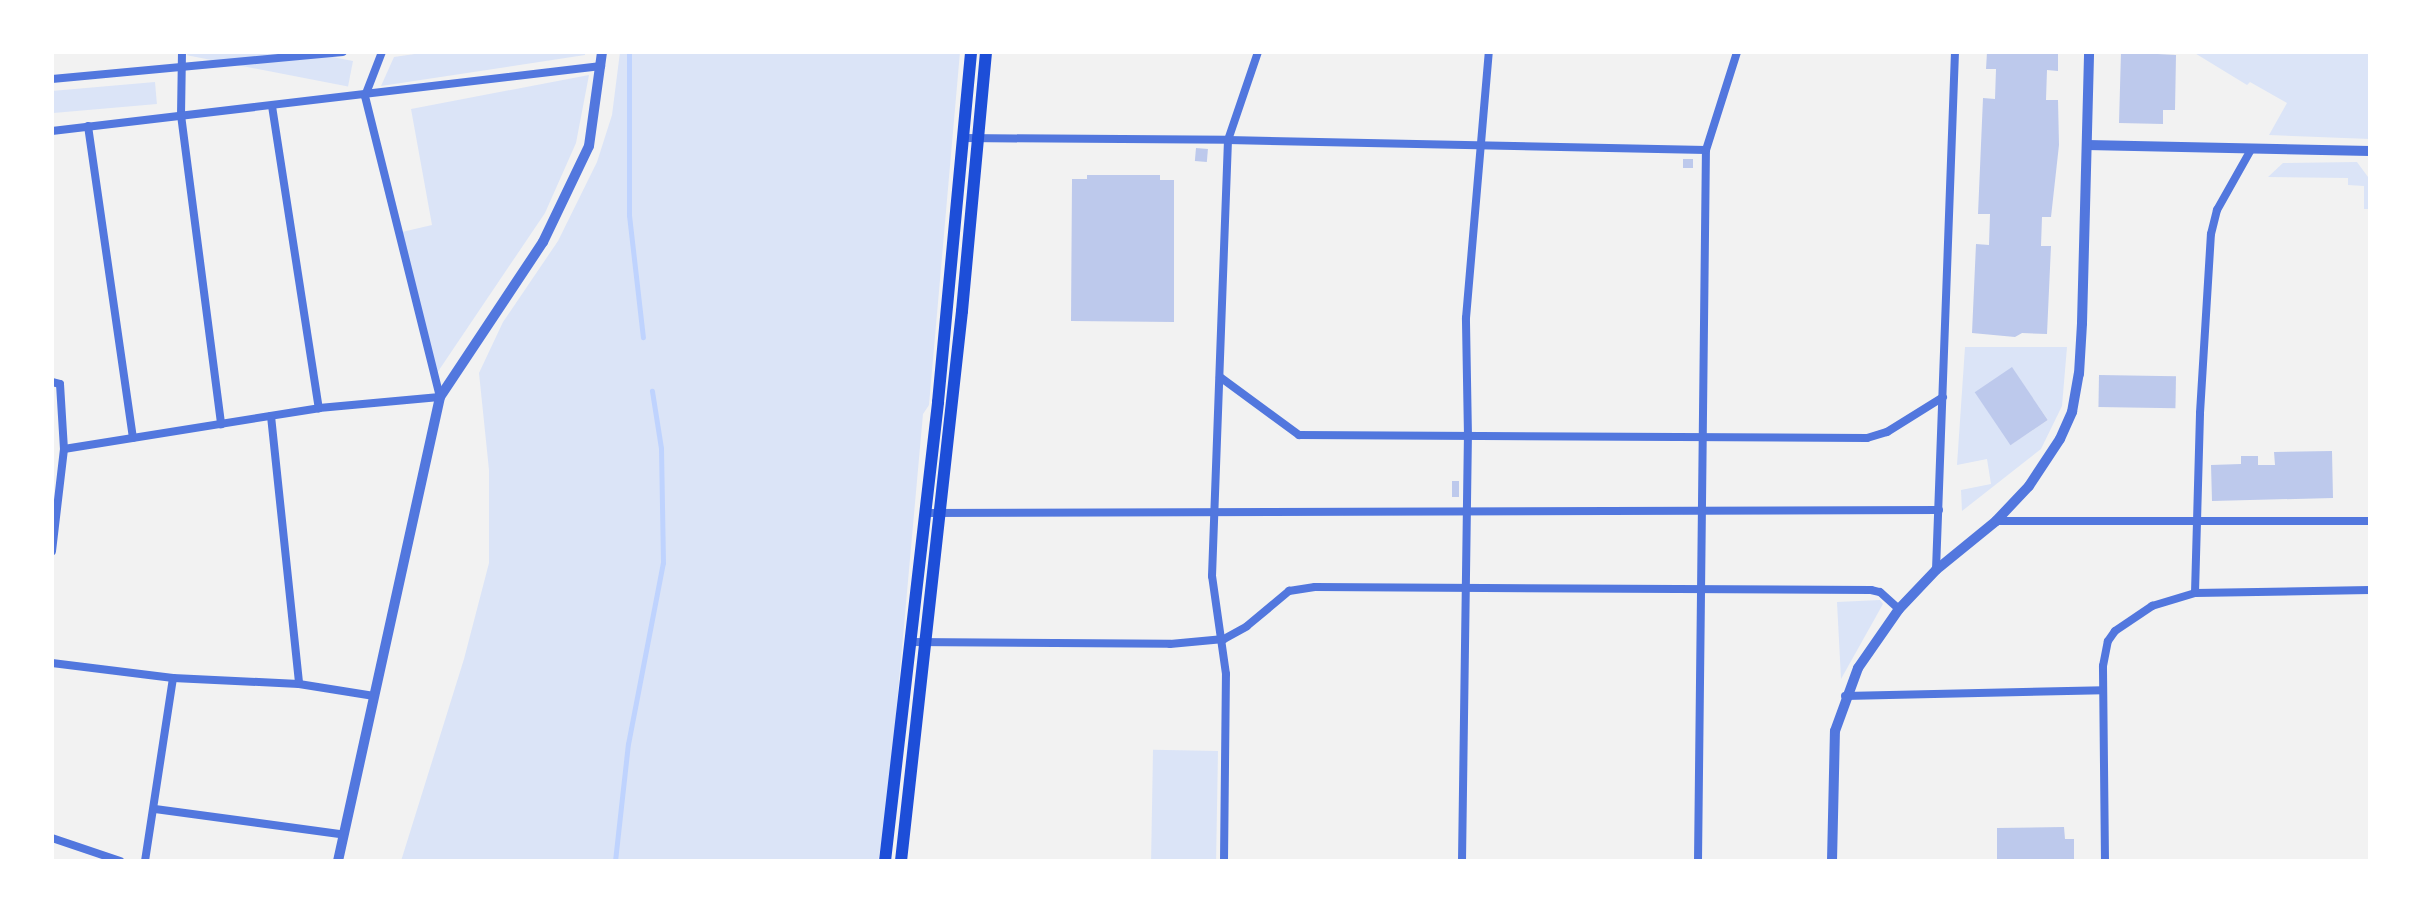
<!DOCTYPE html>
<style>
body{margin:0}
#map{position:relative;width:2422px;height:913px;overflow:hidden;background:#f2f2f2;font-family:"IBM Plex Sans",sans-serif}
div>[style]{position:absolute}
.green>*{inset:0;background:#dbe4f7;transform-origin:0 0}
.stream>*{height:5px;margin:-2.5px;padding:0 2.5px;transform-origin:2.5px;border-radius:2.5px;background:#bfd3fe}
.building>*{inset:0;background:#bdc9ec;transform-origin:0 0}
.minor>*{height:8px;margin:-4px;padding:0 4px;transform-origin:4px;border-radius:4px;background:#5277de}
.tertiary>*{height:10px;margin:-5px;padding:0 5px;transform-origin:5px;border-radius:5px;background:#5277de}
.secondary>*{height:12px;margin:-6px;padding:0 6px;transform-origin:6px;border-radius:6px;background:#1d4ed8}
span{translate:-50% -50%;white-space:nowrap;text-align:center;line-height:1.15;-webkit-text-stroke:6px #fff;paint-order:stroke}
.frame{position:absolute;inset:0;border:54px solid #fff;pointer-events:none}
</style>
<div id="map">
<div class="green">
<div style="clip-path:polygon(429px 52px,585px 52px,585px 55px,381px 86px,394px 57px)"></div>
<div style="clip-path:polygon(620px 52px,960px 52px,929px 405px,923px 414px,888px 804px,878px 861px,401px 861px,464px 659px,489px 563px,489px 470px,479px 373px,503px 322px,558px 241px,597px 162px,612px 115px)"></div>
<div style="clip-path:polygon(2193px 52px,2370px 52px,2370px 139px,2269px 135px,2287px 103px,2250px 82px,2247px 85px)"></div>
<div style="left:353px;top:61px;width:26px;height:164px;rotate:101deg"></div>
<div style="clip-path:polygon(589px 75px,576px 143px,545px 213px,435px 376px,402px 232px,432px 225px,411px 109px)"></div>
<div style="left:155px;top:82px;width:22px;height:104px;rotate:85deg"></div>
<div style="clip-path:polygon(2357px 162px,2368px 177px,2370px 209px,2364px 209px,2364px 186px,2348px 185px,2348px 178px,2268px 177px,2283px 163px)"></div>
<div style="clip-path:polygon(evenodd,1965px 347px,2067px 347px,2062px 406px,2041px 449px,1962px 511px,1961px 490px,1991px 484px,1987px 459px,1957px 465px,1965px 347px,2012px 368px,2048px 420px,2012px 444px,2012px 368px)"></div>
<div style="clip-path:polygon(1880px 600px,1883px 604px,1841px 679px,1837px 602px)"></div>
<div style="left:1218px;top:751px;width:110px;height:65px;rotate:91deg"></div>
</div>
<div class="stream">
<div style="left:629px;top:52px;width:163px;rotate:90deg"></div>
<div style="left:629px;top:215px;width:123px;rotate:83.5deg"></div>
<div style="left:615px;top:861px;width:118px;rotate:-83.7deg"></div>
<div style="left:628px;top:744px;width:184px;rotate:-79.1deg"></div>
<div style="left:663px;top:563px;width:115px;rotate:-91deg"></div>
<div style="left:661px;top:448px;width:58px;rotate:-99deg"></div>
</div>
<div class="building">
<div style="clip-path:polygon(1987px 52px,2058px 52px,2058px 71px,2047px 70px,2046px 100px,2058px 100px,2059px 145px,2051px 217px,2042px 217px,2041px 246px,2051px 246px,2047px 334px,2022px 333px,2015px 337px,1972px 333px,1976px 244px,1989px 245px,1990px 214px,1978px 214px,1983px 98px,1995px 99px,1996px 69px,1986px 69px)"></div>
<div style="clip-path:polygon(2121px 52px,2176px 55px,2175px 110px,2163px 110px,2163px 124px,2119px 123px)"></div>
<div style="left:1196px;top:148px;width:12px;height:13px;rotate:5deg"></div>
<div style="left:1683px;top:159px;width:10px;height:9px"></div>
<div style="clip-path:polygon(1087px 175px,1160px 175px,1160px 180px,1174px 180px,1174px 322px,1071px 321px,1072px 179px,1087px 179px)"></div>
<div style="left:2012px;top:367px;width:64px;height:45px;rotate:56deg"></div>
<div style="left:2099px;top:375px;width:77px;height:32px;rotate:1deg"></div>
<div style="clip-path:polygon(2332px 451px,2333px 498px,2212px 501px,2211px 465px,2241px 464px,2241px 456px,2258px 456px,2258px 465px,2275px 465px,2274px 452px)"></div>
<div style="left:1452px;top:481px;width:7px;height:16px"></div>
<div style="clip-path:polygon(2064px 827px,2065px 839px,2074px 839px,2074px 861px,1997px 861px,1997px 828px)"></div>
</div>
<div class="minor">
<div style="left:182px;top:52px;width:63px;rotate:90.9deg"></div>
<div style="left:181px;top:115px;width:312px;rotate:82.6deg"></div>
<div style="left:52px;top:79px;width:292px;rotate:-5.3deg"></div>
<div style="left:272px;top:106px;width:306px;rotate:81.2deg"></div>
<div style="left:88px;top:126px;width:315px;rotate:81.8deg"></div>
<div style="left:52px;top:131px;width:553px;rotate:-6.75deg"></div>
<div style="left:963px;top:138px;width:265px;rotate:0.4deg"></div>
<div style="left:1228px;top:140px;width:478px;rotate:1.2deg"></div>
<div style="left:1220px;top:377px;width:98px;rotate:36.3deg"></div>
<div style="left:1299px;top:435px;width:568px;rotate:0.3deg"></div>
<div style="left:1867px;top:438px;width:21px;rotate:-17deg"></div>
<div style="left:1887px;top:432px;width:66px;rotate:-32deg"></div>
<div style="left:52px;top:382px;width:8px;rotate:14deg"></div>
<div style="left:60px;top:384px;width:65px;rotate:86.5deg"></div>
<div style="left:64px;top:449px;width:103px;rotate:96.7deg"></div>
<div style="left:271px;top:416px;width:269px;rotate:84deg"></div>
<div style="left:64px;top:449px;width:258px;rotate:-9.1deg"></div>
<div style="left:319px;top:408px;width:121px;rotate:-5.2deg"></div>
<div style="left:440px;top:397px;width:310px;rotate:-104deg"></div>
<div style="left:365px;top:96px;width:47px;rotate:-68.9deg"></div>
<div style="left:926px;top:513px;width:1013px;rotate:-0.17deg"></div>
<div style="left:1996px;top:521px;width:374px"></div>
<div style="left:1936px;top:570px;width:518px;rotate:-87.9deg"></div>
<div style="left:2195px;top:593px;width:180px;rotate:-88.4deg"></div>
<div style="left:2200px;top:413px;width:179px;rotate:-86.5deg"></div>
<div style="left:2211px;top:234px;width:25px;rotate:-76deg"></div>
<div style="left:2217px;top:210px;width:71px;rotate:-60.6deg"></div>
<div style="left:912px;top:642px;width:258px;rotate:0.4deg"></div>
<div style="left:1170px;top:644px;width:54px;rotate:-5.3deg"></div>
<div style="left:1224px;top:639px;width:26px;rotate:-29deg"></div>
<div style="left:1247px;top:626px;width:55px;rotate:-39.8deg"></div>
<div style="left:1289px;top:591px;width:26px;rotate:-9deg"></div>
<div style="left:1315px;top:587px;width:556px;rotate:0.31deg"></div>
<div style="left:1871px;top:590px;width:9px;rotate:13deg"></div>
<div style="left:1880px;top:592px;width:25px;rotate:42deg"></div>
<div style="left:52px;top:663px;width:122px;rotate:7.1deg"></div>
<div style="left:173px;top:678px;width:126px;rotate:2.7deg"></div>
<div style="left:299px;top:684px;width:76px;rotate:9.1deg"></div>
<div style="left:1845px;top:696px;width:258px;rotate:-1.3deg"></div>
<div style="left:155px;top:809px;width:188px;rotate:7.7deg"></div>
<div style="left:52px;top:838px;width:72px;rotate:18.7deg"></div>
<div style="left:145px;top:861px;width:185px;rotate:-81.3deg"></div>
<div style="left:1224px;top:861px;width:187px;rotate:-89.4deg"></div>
<div style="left:1226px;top:674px;width:99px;rotate:-98.1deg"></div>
<div style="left:1212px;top:576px;width:436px;rotate:-87.9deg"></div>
<div style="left:1228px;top:140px;width:93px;rotate:-71.2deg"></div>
<div style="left:1462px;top:861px;width:424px;rotate:-89.2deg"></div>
<div style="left:1468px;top:437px;width:119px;rotate:-91deg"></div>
<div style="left:1466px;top:318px;width:267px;rotate:-85.1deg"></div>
<div style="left:1698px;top:861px;width:711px;rotate:-89.36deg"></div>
<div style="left:1706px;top:150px;width:103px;rotate:-72.4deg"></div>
<div style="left:2105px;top:861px;width:195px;rotate:-90.6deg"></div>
<div style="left:2103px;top:666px;width:25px;rotate:-79deg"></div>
<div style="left:2108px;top:641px;width:12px;rotate:-55deg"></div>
<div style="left:2115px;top:631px;width:45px;rotate:-34deg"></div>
<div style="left:2152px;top:606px;width:45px;rotate:-16.8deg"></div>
<div style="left:2195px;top:593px;width:175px;rotate:-1deg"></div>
</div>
<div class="tertiary">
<div style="left:2087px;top:145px;width:283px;rotate:1.2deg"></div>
<div style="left:338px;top:861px;width:475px;rotate:-77.6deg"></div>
<div style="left:440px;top:397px;width:186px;rotate:-56.4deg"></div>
<div style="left:543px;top:242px;width:106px;rotate:-64.4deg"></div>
<div style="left:589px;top:146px;width:95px;rotate:-82.1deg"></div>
<div style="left:1832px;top:861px;width:130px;rotate:-88.7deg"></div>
<div style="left:1835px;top:731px;width:67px;rotate:-69.9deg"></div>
<div style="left:1858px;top:668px;width:72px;rotate:-55.2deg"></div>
<div style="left:1899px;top:609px;width:54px;rotate:-46.5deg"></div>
<div style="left:1936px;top:570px;width:77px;rotate:-39.2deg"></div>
<div style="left:1996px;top:521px;width:48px;rotate:-46.7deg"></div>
<div style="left:2029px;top:486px;width:56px;rotate:-56.6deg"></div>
<div style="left:2060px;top:439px;width:30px;rotate:-66deg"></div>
<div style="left:2072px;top:412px;width:39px;rotate:-80deg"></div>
<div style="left:2079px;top:374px;width:51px;rotate:-86.6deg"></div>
<div style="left:2082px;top:323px;width:271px;rotate:-88.5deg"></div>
</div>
<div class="secondary">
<div style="left:885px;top:861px;width:462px;rotate:-83.4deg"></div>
<div style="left:938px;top:402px;width:352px;rotate:-84.6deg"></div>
<div style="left:901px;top:861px;width:553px;rotate:-83.67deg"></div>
<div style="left:962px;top:311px;width:260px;rotate:-84.7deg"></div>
</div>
<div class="frame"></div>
</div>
